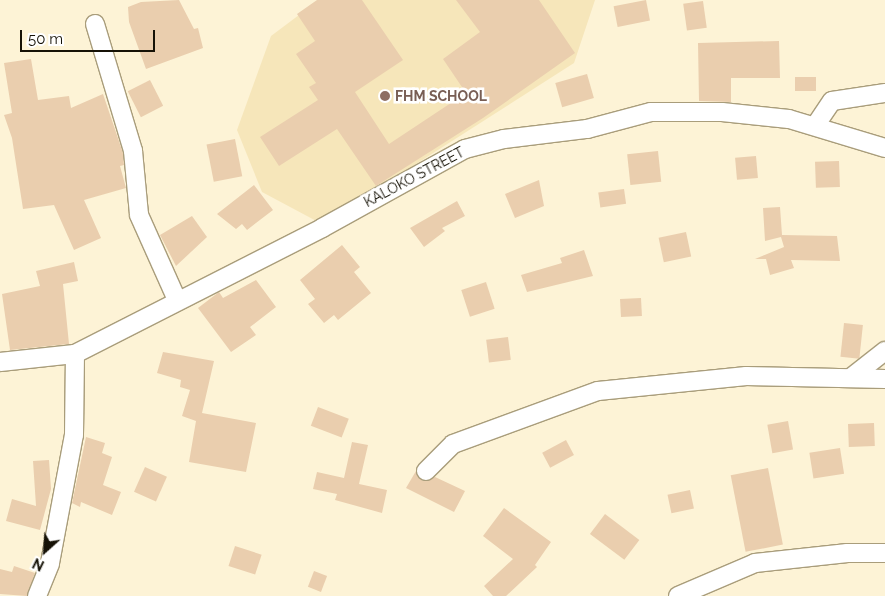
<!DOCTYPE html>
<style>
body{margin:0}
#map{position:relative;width:885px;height:596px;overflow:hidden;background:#fdf3d6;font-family:Raleway,sans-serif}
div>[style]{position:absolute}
.built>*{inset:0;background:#f6e6ba}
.building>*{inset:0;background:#eaceae;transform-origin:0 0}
.roads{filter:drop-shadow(1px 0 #a99d7b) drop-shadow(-1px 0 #a99d7b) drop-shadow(0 1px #a99d7b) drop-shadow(0 -1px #a99d7b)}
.minor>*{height:18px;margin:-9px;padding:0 9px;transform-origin:9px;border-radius:9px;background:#fff}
.dots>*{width:14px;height:14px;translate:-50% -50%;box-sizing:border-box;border:2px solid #fff;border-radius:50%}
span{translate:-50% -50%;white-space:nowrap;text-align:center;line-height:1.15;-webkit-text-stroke:5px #fff;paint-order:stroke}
.education-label{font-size:14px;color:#785e54;font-weight:700}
.left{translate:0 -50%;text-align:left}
.street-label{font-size:14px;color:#161206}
.north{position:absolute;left:20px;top:526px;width:50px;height:50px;-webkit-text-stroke:4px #fff;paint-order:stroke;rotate:206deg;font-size:14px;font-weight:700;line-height:20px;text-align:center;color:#161206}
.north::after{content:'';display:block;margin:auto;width:18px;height:22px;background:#161206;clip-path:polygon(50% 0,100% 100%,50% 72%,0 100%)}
.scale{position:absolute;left:20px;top:30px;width:135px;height:22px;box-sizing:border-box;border:2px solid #161206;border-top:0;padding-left:6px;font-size:15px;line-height:18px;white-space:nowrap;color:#161206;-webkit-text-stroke:4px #fff;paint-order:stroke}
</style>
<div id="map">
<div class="built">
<div style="clip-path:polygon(319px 0,595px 0,574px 63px,322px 224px,262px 192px,237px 130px,271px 36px)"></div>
</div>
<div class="building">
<div style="clip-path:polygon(179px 0,194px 29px,198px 28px,203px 48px,146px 69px,129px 22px,128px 7px,141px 2px)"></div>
<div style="clip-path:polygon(317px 0,362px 0,403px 60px,355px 92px,389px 144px,466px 93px,443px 59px,480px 32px,456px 0,539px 0,575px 53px,483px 118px,376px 186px,337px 129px,279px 166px,260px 137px,318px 100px,309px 87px,316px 83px,296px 54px,315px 41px,297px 14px)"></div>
<div style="left:646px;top:0;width:21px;height:33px;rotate:79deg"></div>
<div style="left:703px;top:1px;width:27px;height:20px;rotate:82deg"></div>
<div style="clip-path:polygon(779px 41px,780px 78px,731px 78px,731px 102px,699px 101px,698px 43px)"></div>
<div style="clip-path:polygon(31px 59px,38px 100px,69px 96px,71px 108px,103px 94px,123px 153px,124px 165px,120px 166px,126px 188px,84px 200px,101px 238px,74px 250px,54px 205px,23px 209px,12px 138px,4px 115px,12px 113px,4px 63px)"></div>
<div style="left:587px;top:74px;width:25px;height:33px;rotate:74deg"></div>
<div style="left:795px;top:77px;width:21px;height:14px"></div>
<div style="left:150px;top:80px;width:29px;height:25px;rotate:63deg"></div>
<div style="left:235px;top:139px;width:38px;height:29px;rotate:79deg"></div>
<div style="left:658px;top:151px;width:31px;height:31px;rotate:84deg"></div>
<div style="left:756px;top:156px;width:22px;height:21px;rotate:85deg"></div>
<div style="left:839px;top:161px;width:26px;height:24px;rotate:88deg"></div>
<div style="clip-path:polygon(539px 180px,544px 206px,515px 218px,505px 194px)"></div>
<div style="clip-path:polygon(254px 185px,273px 210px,247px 230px,242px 224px,236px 229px,217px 214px)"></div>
<div style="left:624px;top:189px;width:15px;height:26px;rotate:82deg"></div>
<div style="clip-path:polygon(457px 201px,465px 216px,442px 228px,445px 231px,424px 247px,410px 228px)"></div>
<div style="clip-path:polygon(780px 207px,782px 235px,837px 236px,840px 261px,791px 260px,794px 268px,770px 275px,766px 259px,755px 259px,784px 247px,781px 237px,765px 241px,763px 208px)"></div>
<div style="clip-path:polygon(192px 216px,207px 237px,176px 266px,160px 235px)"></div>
<div style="left:686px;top:232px;width:25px;height:28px;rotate:78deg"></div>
<div style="clip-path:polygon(342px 245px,360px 267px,354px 272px,371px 293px,338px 320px,334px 315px,324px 323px,308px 304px,315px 299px,300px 280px)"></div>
<div style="clip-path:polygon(584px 250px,593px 276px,527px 292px,521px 275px,562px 263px,560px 258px)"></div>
<div style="clip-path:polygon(74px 262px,78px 281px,63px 284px,69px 344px,10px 350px,2px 294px,40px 286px,36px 271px)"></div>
<div style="clip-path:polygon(256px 280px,276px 307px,250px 327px,256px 335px,231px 352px,198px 308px,219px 292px,223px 298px)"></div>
<div style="left:486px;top:282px;width:28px;height:26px;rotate:72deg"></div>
<div style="left:641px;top:298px;width:18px;height:21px;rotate:87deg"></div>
<div style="left:844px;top:323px;width:19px;height:34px;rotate:6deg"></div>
<div style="left:508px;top:337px;width:23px;height:22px;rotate:83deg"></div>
<div style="clip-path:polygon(163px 352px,214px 361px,202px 413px,256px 423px,246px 472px,189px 462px,196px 421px,182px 416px,190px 390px,180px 387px,181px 380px,157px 373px)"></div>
<div style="left:318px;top:407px;width:33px;height:20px;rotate:21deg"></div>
<div style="left:788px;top:421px;width:29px;height:21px;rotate:80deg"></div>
<div style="left:874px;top:423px;width:23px;height:26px;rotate:88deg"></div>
<div style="clip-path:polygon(86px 437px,105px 443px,102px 453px,112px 457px,103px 485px,121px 492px,112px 515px,81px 502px,80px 507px,72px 503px)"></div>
<div style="left:566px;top:440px;width:17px;height:27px;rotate:62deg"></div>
<div style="clip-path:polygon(352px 442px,368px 445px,359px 484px,387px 490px,382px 513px,335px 500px,337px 494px,313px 489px,317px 472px,344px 478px)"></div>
<div style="left:840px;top:448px;width:26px;height:31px;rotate:81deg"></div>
<div style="clip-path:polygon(49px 460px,51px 489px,40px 530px,6px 521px,12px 499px,36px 506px,33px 461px)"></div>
<div style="left:145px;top:467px;width:24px;height:27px;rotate:24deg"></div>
<div style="left:768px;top:468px;width:78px;height:38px;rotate:79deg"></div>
<div style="clip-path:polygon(416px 471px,423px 481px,435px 477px,465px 491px,454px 512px,406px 488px)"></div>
<div style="left:690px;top:490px;width:19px;height:23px;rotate:78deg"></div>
<div style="clip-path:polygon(504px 508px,551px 542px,535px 565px,537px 567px,506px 596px,493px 596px,484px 586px,513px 559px,483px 536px)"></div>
<div style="left:605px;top:514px;width:43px;height:25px;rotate:37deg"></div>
<div style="left:235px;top:546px;width:28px;height:21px;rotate:18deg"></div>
<div style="clip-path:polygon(14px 566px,35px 573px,27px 596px,0 594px,0 569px,12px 572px)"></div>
<div style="left:314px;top:571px;width:14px;height:17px;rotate:21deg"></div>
</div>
<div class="roads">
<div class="minor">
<div style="left:95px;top:24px;width:133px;rotate:73.3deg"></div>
<div style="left:133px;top:151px;width:64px;rotate:84.6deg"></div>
<div style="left:139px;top:215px;width:93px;rotate:65.9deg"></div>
<div style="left:815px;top:126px;width:30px;rotate:-56deg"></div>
<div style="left:832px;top:101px;width:54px;rotate:-8.6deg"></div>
<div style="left:0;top:362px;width:75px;rotate:-6.1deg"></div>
<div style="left:75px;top:354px;width:277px;rotate:-27deg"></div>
<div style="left:322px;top:228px;width:163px;rotate:-28.9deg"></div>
<div style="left:465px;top:149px;width:40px;rotate:-14.4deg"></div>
<div style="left:504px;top:139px;width:84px;rotate:-6.9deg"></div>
<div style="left:587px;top:129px;width:66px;rotate:-14.9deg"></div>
<div style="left:651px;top:112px;width:71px"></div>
<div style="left:722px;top:112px;width:67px;rotate:6deg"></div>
<div style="left:789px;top:119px;width:100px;rotate:16.8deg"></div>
<div style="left:853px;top:376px;width:41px;rotate:-38deg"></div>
<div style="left:426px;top:471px;width:38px;rotate:-45deg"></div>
<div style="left:453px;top:444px;width:154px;rotate:-20.1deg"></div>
<div style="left:598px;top:391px;width:149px;rotate:-5.8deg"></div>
<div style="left:746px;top:376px;width:139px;rotate:1.2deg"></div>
<div style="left:37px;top:596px;width:35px;rotate:-68deg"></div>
<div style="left:50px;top:563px;width:130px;rotate:-79.4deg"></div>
<div style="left:74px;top:435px;width:81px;rotate:-89.3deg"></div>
<div style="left:678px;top:596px;width:84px;rotate:-23.2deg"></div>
<div style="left:755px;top:563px;width:93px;rotate:-6.2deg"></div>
<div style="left:847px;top:553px;width:38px"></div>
</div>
</div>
<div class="dots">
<div style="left:385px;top:96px;background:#8d6e63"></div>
</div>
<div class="education-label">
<span class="left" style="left:395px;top:96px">FHM SCHOOL</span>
</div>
<div class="street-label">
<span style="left:414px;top:177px;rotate:-28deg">KALOKO STREET</span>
</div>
<div class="north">N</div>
<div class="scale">50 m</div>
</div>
